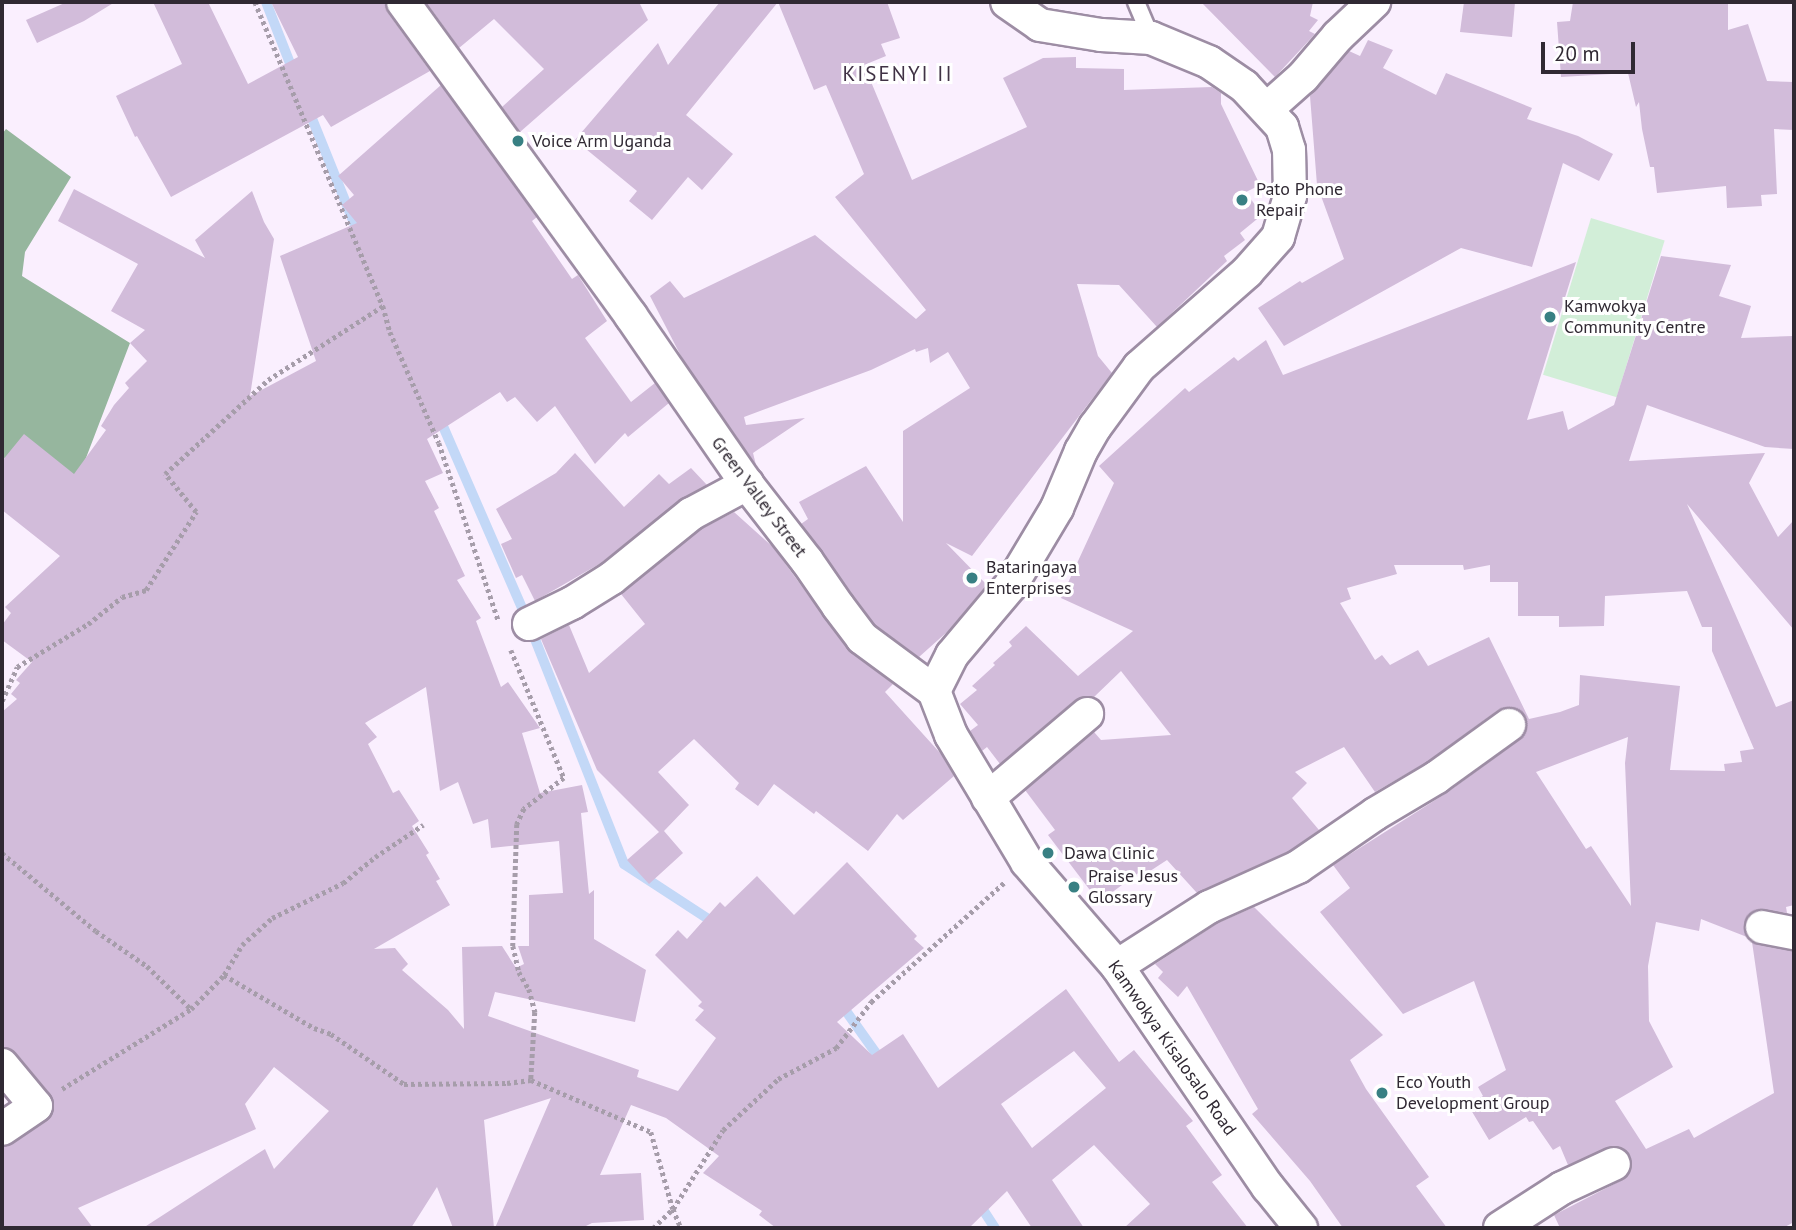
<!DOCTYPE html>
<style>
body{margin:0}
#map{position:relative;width:1796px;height:1230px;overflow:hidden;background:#faeffe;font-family:"PT Sans",sans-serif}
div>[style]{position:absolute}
.green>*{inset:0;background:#d2eed8;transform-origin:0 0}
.forest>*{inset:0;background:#96b69e}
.stream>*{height:10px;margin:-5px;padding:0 5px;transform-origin:5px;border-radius:5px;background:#c3d8f7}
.building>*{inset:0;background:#d2bcda}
.path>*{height:4.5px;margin-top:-2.25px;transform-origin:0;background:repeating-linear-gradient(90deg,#a69daa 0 3.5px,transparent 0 7px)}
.roads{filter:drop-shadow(2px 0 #9d8da4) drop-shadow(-2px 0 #9d8da4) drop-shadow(0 2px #9d8da4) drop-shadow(0 -2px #9d8da4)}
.service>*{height:16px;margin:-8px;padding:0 8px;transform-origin:8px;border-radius:8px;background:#fff}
.minor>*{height:32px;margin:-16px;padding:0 16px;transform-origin:16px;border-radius:16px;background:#fff}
.dots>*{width:19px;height:19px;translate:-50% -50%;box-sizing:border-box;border:4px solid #fff;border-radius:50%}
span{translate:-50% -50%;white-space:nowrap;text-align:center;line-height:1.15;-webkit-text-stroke:6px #fff;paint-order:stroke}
.poi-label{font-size:18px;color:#302933}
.left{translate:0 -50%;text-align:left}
.street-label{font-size:18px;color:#302933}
.quarter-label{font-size:21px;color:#403245;letter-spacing:2px}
.frame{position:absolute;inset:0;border:4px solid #302933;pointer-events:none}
.scale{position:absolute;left:1541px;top:42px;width:94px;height:32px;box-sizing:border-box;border:4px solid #302933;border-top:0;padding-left:9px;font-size:21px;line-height:24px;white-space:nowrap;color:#302933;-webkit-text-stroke:5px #fff;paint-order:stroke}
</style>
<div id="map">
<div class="green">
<div style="left:1591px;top:218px;width:77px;height:164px;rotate:17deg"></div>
</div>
<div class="forest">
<div style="clip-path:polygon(6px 129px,71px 177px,25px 252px,22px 276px,130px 343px,76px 484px,2px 457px,2px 134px)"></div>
</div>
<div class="stream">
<div style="left:266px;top:2px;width:74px;rotate:68.6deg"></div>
<div style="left:309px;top:111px;width:131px;rotate:68.1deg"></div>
<div style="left:439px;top:417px;width:226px;rotate:66.5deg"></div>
<div style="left:529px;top:624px;width:258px;rotate:68.4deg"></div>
<div style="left:624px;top:864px;width:110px;rotate:33.1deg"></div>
<div style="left:841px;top:1004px;width:72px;rotate:54.6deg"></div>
<div style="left:978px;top:1202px;width:31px;rotate:57deg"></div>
</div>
<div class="building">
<div style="clip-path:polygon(67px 2px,115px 2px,84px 21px,37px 43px,26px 20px)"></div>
<div style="clip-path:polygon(153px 2px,208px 2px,248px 84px,298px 57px,271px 2px,385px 2px,388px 13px,430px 71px,331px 127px,323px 115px,171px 197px,137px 136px,135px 137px,116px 96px,182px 64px)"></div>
<div style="clip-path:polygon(426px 2px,639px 2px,648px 20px,520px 132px,502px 107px,544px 69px,494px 19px,459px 48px)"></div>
<div style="clip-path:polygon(720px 2px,887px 2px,900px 38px,881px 44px,886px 56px,864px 65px,912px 180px,1027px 127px,1003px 78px,1043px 58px,1076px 57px,1076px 68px,1124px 69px,1124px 90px,1212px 87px,1221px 93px,1221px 104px,1260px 185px,1246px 192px,1262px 215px,1240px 233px,1245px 240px,1224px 256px,1227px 261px,1157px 327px,1119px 285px,1077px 284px,1098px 356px,1112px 373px,972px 556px,946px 543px,987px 585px,947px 632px,919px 657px,875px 625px,801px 524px,808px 519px,799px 502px,866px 466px,903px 522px,903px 431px,970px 388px,948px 352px,930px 363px,928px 348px,916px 352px,915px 349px,871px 370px,744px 417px,746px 425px,805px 418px,753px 453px,756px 465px,683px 360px,650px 296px,670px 281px,684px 298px,815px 235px,916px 319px,926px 310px,835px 197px,864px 174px,826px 85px,814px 90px,778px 2px,686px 115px,733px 154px,702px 190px,688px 177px,652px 220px,629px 201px,637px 191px,575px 140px,658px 43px,668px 65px)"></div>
<div style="clip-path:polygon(1201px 2px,1313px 2px,1310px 16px,1318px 20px,1309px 31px,1315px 34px,1275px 77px)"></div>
<div style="clip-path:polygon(1464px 2px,1515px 2px,1512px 37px,1460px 32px)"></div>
<div style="clip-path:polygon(1573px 2px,1728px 2px,1728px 30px,1748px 24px,1767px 81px,1794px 82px,1794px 130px,1774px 129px,1777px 194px,1761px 195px,1762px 206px,1727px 208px,1726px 186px,1657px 193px,1654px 167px,1650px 167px,1642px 129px,1639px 102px,1636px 107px,1628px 73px,1561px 77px,1557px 22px,1570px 21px)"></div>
<div style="clip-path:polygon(1368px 40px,1393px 50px,1383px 68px,1436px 95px,1446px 73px,1532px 108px,1527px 119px,1578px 136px,1613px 154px,1599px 181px,1563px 163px,1532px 267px,1461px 248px,1284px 346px,1258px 308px,1300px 281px,1302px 283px,1344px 259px,1317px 185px,1310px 96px,1349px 51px,1360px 56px)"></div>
<div style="clip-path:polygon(evenodd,441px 85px,537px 217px,532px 221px,572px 279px,578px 275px,607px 321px,585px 338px,631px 402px,655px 383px,669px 403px,628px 437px,625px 433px,595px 464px,555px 406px,537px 422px,515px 397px,507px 402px,500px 392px,427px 439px,443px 473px,425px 481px,439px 508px,434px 511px,465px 576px,457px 580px,481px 618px,476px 621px,501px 687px,508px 682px,540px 728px,522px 733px,540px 793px,582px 785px,588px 812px,581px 813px,589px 894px,594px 890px,594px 939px,646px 970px,635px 1022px,495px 992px,488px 1016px,639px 1070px,637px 1077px,678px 1091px,716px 1038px,695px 1020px,704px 1010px,698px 1006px,702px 1002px,655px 955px,678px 930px,687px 939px,720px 902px,725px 907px,757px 876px,794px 915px,847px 862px,917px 936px,914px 939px,924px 948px,837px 1022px,872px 1055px,903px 1034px,938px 1088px,1066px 989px,1119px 1062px,1134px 1050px,1193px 1121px,1186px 1126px,1222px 1175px,1212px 1182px,1248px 1228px,1124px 1228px,1150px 1204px,1094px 1145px,1052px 1180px,1084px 1228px,1032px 1228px,1007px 1191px,969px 1228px,776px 1228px,759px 1215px,762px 1211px,703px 1173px,719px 1156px,666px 1118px,631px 1105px,600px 1175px,641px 1173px,644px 1220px,592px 1223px,582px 1228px,495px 1228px,551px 1098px,484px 1120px,494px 1228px,453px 1228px,437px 1187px,411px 1228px,143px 1228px,265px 1149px,274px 1169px,329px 1111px,274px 1067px,245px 1104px,256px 1129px,78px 1208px,93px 1228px,2px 1228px,2px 1147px,12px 1144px,46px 1121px,52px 1114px,54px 1104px,50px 1094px,16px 1053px,2px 1047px,2px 712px,17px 699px,11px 694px,20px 683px,16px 680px,32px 662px,2px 640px,2px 625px,11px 613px,5px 607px,60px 556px,2px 510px,2px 461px,24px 434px,74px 474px,106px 430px,101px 426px,114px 405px,129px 388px,125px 383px,147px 361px,130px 343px,145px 330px,111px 311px,138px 264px,58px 221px,74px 189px,205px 258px,195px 240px,252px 191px,264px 222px,274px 239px,250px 396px,316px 361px,280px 256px,357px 223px,342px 205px,354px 195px,338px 176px,441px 85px,426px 687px,440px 791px,458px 782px,473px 824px,488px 819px,491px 848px,559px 841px,563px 893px,529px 895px,529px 946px,518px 946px,524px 964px,516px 968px,502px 946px,462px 947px,464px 1029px,448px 1010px,402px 970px,408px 964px,395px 948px,374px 949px,450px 905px,436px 881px,440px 879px,426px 855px,429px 853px,412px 826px,419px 821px,399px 790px,393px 793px,368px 744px,377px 737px,365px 723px,426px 687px,441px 85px,1074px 1051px,1106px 1088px,1032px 1148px,1001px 1104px,1074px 1051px)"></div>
<div style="clip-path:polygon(evenodd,1661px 256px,1731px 265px,1719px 296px,1751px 306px,1741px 338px,1793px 336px,1794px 449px,1765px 447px,1647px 405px,1629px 461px,1765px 453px,1749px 483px,1778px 537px,1794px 520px,1794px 630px,1687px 504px,1776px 707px,1794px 700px,1794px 905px,1786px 907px,1787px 913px,1755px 910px,1744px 923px,1747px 937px,1701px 919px,1699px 931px,1656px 922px,1648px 966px,1649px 1021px,1673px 1067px,1615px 1101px,1646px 1149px,1689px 1129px,1694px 1138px,1774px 1093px,1752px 942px,1792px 951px,1794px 1222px,1783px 1228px,1560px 1228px,1554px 1215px,1622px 1180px,1632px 1166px,1630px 1156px,1624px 1149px,1615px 1146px,1568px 1165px,1560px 1146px,1553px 1150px,1533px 1121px,1529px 1122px,1526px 1117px,1489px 1140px,1468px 1105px,1483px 1096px,1478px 1087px,1506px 1070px,1474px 981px,1403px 1014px,1320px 912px,1350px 888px,1333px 865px,1448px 792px,1520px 739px,1527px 724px,1517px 709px,1508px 707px,1498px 710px,1427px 762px,1375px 792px,1344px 747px,1295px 772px,1307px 783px,1292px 798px,1319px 830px,1289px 851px,1197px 893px,1167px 860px,1144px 875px,1141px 871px,1099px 902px,1048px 835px,1055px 830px,1025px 790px,1094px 732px,1101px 740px,1171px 735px,1121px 671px,1094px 697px,1084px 696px,1075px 700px,1000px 764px,987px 747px,982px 751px,970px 731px,978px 725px,960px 704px,977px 690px,972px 686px,995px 665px,993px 663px,1012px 646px,1009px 642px,1026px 626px,1078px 676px,1133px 631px,1061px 598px,1114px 483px,1099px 466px,1185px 388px,1189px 392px,1234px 357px,1238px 361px,1266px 340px,1283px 375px,1576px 262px,1527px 420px,1563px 411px,1568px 430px,1614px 405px,1661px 256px,1394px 565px,1463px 565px,1464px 570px,1490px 565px,1490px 582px,1518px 582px,1518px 616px,1559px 616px,1559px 627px,1604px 626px,1605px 596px,1687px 591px,1702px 627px,1712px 627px,1712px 651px,1754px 749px,1740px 751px,1742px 762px,1724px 764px,1725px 771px,1670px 770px,1680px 686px,1580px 675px,1579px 705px,1560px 712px,1529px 719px,1489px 637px,1428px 666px,1418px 650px,1390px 665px,1382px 655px,1375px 660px,1340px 603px,1351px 599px,1347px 588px,1397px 574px,1394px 565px,1661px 256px,1628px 737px,1625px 763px,1631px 906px,1591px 846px,1586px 849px,1536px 772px,1628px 737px)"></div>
<div style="clip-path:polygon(575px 453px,624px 507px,659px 474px,669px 484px,691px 468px,707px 485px,680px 500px,601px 563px,535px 601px,522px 575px,516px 578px,501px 544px,512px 539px,496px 509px,556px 473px)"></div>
<div style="clip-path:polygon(734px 512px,773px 547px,848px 649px,893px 684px,885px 692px,941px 754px,954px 776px,903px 820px,897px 814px,868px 851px,816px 811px,814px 814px,774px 784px,758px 806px,735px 789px,739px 783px,694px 739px,658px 772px,689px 805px,664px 831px,683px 853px,649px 884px,627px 860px,659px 832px,597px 770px,541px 639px,569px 625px,589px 673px,645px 624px,621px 594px,701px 529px)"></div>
<div style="clip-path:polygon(1254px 907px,1383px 1035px,1350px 1060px,1366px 1089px,1429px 1177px,1416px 1186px,1447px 1228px,1343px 1228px,1310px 1181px,1252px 1114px,1258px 1109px,1187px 986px,1178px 997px,1158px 978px,1163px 972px,1155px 964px,1218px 923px)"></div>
</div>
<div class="path">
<div style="left:255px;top:2px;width:330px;rotate:67.2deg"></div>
<div style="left:383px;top:306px;width:27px;rotate:75deg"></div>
<div style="left:390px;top:332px;width:121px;rotate:66.2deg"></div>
<div style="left:439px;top:443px;width:186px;rotate:71.5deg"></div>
<div style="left:511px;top:650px;width:139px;rotate:67.5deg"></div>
<div style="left:564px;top:778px;width:51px;rotate:142.2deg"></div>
<div style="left:524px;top:809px;width:17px;rotate:115deg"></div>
<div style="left:517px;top:824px;width:122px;rotate:91.9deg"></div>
<div style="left:513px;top:946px;width:27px;rotate:77deg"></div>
<div style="left:519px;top:972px;width:20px;rotate:60deg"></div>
<div style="left:529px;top:989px;width:24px;rotate:75deg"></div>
<div style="left:535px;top:1012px;width:68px;rotate:93.4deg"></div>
<div style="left:531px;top:1080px;width:131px;rotate:23.4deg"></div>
<div style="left:651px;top:1132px;width:80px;rotate:74.1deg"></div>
<div style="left:673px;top:1209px;width:93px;rotate:-57.7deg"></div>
<div style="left:723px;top:1130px;width:75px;rotate:-42.8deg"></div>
<div style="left:778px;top:1079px;width:66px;rotate:-28.1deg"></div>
<div style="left:836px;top:1048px;width:58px;rotate:-52.7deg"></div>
<div style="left:871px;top:1002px;width:181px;rotate:-41.9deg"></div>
<div style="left:2px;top:701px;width:37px;rotate:-66deg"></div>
<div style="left:17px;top:667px;width:83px;rotate:-31.2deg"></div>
<div style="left:88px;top:624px;width:43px;rotate:-38.5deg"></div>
<div style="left:122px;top:597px;width:25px;rotate:-16deg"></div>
<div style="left:146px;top:590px;width:93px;rotate:-57.3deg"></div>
<div style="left:196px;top:512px;width:49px;rotate:-129.2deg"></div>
<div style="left:165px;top:474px;width:139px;rotate:-42.4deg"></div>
<div style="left:268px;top:380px;width:137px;rotate:-32.8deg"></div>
<div style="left:2px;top:853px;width:122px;rotate:39.7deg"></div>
<div style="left:96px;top:931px;width:62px;rotate:34.5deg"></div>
<div style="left:147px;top:966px;width:62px;rotate:44.3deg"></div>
<div style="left:224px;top:975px;width:35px;rotate:-59deg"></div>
<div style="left:242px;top:945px;width:40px;rotate:-42deg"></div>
<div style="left:272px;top:918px;width:79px;rotate:-26.2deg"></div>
<div style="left:343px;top:883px;width:41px;rotate:-39.1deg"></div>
<div style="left:375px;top:857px;width:58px;rotate:-33.7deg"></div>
<div style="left:62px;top:1089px;width:152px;rotate:-31.8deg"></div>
<div style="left:191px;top:1009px;width:47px;rotate:-45.9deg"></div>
<div style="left:224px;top:975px;width:104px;rotate:30.5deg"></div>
<div style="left:314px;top:1028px;width:18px;rotate:19deg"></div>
<div style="left:331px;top:1034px;width:88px;rotate:34.4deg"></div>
<div style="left:404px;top:1084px;width:103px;rotate:-0.6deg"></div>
<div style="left:507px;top:1083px;width:24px;rotate:-7deg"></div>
<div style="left:653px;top:1228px;width:28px;rotate:-44deg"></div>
<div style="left:673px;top:1209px;width:21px;rotate:67deg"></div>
</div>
<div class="roads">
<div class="service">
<div style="left:1136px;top:2px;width:39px;rotate:67deg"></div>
</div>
<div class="minor">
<div style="left:403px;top:2px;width:388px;rotate:54deg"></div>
<div style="left:631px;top:316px;width:204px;rotate:55.4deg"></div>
<div style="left:747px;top:484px;width:98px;rotate:52.1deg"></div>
<div style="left:807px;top:561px;width:55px;rotate:55.4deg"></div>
<div style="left:838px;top:606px;width:40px;rotate:53deg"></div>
<div style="left:862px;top:638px;width:89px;rotate:36.4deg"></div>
<div style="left:1268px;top:108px;width:47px;rotate:-41.5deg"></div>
<div style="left:1303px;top:77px;width:54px;rotate:-49.5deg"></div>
<div style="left:1338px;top:36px;width:50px;rotate:-43.4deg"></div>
<div style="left:529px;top:624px;width:48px;rotate:-26deg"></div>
<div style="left:572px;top:603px;width:47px;rotate:-32deg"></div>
<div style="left:612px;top:578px;width:102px;rotate:-39deg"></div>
<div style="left:691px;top:514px;width:64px;rotate:-28.2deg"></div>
<div style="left:934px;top:691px;width:40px;rotate:-63.4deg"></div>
<div style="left:952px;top:655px;width:92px;rotate:-49.9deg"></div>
<div style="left:1011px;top:585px;width:90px;rotate:-59.1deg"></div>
<div style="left:1057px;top:508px;width:62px;rotate:-67.2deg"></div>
<div style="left:1081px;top:451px;width:28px;rotate:-60deg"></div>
<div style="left:1095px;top:427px;width:74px;rotate:-53.7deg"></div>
<div style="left:1139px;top:367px;width:144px;rotate:-41.3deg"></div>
<div style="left:1247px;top:272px;width:47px;rotate:-48.5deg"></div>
<div style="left:1278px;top:237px;width:43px;rotate:-73.7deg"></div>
<div style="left:1290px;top:196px;width:46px;rotate:-91.2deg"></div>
<div style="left:1289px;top:150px;width:24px;rotate:-107deg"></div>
<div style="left:1282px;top:127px;width:56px;rotate:-132.8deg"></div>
<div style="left:1244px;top:86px;width:42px;rotate:-145.6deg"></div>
<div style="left:1209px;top:62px;width:63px;rotate:-157.5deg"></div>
<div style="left:1151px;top:38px;width:50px;rotate:-176.6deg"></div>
<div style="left:1101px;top:35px;width:62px;rotate:-170.7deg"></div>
<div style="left:1040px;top:25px;width:40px;rotate:-145.1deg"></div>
<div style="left:934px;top:691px;width:47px;rotate:68.9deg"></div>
<div style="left:951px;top:735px;width:148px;rotate:59.1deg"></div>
<div style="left:1027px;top:862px;width:138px;rotate:49.1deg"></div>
<div style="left:1117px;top:966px;width:268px;rotate:55.7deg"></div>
<div style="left:1268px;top:1187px;width:53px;rotate:51.2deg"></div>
<div style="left:988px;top:798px;width:130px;rotate:-40.3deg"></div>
<div style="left:1762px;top:927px;width:33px;rotate:11deg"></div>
<div style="left:1117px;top:966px;width:109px;rotate:-32.7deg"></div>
<div style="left:1209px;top:907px;width:98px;rotate:-24.2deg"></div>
<div style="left:1298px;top:867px;width:93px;rotate:-34.5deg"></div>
<div style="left:1375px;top:814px;width:72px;rotate:-30.8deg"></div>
<div style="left:1437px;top:777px;width:89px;rotate:-35.8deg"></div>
<div style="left:2px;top:1065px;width:53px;rotate:50.3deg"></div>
<div style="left:36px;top:1106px;width:41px;rotate:145.9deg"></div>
<div style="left:1500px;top:1228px;width:74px;rotate:-32.8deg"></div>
<div style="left:1562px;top:1188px;width:57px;rotate:-24.8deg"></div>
</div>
</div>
<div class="dots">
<div style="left:518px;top:141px;background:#388083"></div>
<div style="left:1242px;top:200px;background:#388083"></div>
<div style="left:1550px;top:317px;background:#388083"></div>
<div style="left:972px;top:578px;background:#388083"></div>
<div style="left:1048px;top:853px;background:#388083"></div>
<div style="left:1074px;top:887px;background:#388083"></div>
<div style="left:1382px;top:1093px;background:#388083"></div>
</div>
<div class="poi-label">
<span class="left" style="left:532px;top:141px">Voice Arm Uganda</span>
<span class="left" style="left:1256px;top:200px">Pato Phone<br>Repair</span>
<span class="left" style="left:1564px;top:317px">Kamwokya<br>Community Centre</span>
<span class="left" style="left:986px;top:578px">Bataringaya<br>Enterprises</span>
<span class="left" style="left:1064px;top:853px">Dawa Clinic</span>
<span class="left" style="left:1088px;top:887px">Praise Jesus<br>Glossary</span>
<span class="left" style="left:1396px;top:1093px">Eco Youth<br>Development Group</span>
</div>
<div class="street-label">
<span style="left:759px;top:497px;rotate:53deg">Green Valley Street</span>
<span style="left:1172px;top:1048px;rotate:55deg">Kamwokya Kisalosalo Road</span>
</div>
<div class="quarter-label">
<span style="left:898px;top:74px">KISENYI II</span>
</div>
<div class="frame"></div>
<div class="scale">20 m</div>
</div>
